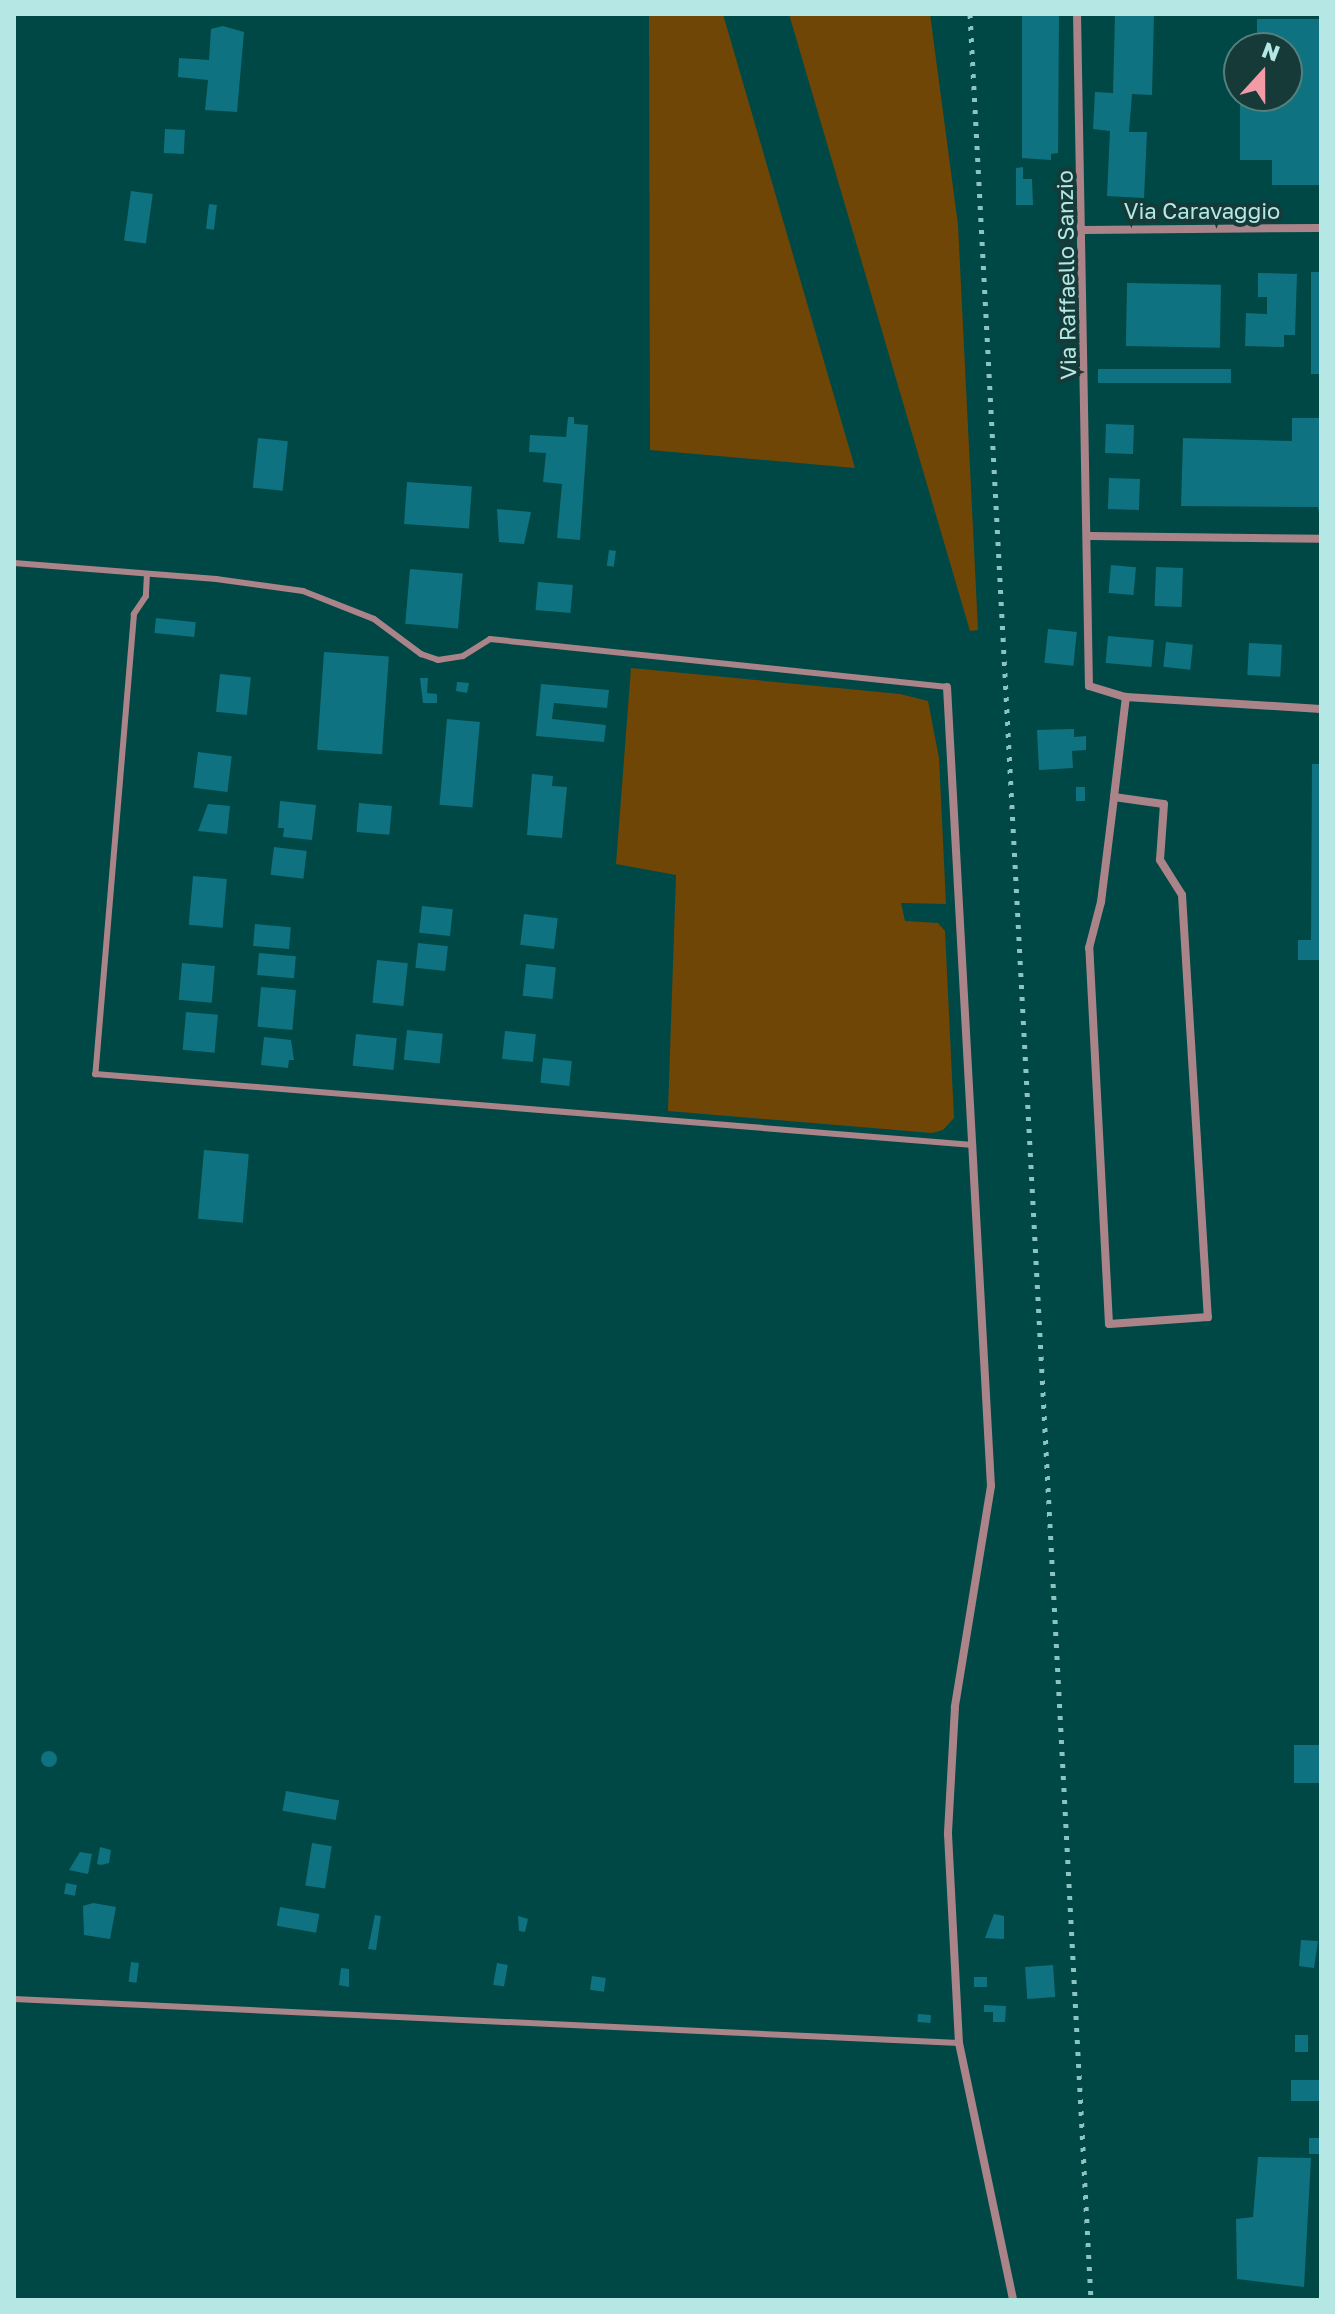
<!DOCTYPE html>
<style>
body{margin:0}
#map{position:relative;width:1335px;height:2314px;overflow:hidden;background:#004845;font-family:"Golos Text",sans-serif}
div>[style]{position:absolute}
.green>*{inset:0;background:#6f4606}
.building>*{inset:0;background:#0f7280;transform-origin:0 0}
.round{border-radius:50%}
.service>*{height:6px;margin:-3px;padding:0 3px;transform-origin:3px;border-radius:3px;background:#aa8489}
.minor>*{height:8px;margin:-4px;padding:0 4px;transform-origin:4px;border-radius:4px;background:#aa8489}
.rail>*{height:5px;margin-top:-2.5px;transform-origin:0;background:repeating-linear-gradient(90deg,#8cc4c1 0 4px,transparent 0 12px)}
span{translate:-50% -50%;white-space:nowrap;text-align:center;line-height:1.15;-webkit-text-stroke:8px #153a38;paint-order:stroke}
.street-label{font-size:22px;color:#b5e8e5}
.frame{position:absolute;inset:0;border:16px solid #b5e8e5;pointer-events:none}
.north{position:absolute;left:1223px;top:32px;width:80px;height:80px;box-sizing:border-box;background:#153a38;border:2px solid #55807d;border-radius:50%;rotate:21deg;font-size:22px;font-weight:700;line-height:32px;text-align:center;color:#b5e8e5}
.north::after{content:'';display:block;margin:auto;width:28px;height:36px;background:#f39aa7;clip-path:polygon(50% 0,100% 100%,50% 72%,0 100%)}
</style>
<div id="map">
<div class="green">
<div style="clip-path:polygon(649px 14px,723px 14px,855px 468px,650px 450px)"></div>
<div style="clip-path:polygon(789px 14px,930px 14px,958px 225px,978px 630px,970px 631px)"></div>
<div style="clip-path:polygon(631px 668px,900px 694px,928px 701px,939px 758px,946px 904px,901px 903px,905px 921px,938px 923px,945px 931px,954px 1118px,943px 1130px,932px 1133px,668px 1111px,676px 875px,616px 864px)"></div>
</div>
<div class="building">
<div style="clip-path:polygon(1022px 14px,1059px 14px,1058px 153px,1051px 154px,1051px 160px,1022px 158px)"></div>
<div style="clip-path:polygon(1115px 14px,1154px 14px,1152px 95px,1132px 94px,1129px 132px,1147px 132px,1144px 198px,1107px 196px,1110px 131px,1093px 129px,1095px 92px,1113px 93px)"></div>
<div style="clip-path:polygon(1257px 19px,1321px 19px,1321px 185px,1272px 185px,1272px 160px,1240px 160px,1240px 96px,1287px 96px,1287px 48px,1257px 48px)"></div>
<div style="clip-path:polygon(223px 26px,244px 32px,237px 112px,205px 110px,208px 80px,178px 77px,179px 58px,209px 60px,211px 29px)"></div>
<div style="left:165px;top:129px;width:20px;height:24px;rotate:3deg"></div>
<div style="clip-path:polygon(1023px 167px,1023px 179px,1032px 179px,1033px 205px,1016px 205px,1016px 168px)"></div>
<div style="left:131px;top:191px;width:22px;height:50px;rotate:8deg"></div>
<div style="left:209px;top:204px;width:8px;height:25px;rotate:7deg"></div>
<div style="left:1311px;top:272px;width:10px;height:102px"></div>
<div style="clip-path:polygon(1258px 273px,1297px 274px,1295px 335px,1284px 335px,1284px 347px,1245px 346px,1246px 313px,1267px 314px,1267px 297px,1258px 297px)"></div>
<div style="left:1127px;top:283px;width:94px;height:63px;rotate:1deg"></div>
<div style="left:1231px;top:369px;width:14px;height:133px;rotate:90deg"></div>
<div style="clip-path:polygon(568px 417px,574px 417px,574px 424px,588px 425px,580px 540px,557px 538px,562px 484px,543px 482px,546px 453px,529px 452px,530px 435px,566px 437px)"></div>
<div style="clip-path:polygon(1292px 418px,1321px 418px,1321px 524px,1318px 507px,1181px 506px,1183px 438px,1292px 441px)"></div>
<div style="left:1106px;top:424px;width:28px;height:29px;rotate:2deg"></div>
<div style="left:258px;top:438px;width:30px;height:50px;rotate:6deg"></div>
<div style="left:1109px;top:478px;width:31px;height:31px;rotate:2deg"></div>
<div style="left:407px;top:482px;width:65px;height:42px;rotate:4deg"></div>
<div style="clip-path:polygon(497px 509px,531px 512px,524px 544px,499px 542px)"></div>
<div style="left:609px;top:550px;width:7px;height:16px;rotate:8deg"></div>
<div style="left:1111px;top:565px;width:25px;height:28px;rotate:5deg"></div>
<div style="left:1156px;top:567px;width:27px;height:39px;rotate:2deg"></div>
<div style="left:410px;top:569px;width:53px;height:55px;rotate:5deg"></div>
<div style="left:538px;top:582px;width:35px;height:28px;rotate:5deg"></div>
<div style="left:156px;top:618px;width:40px;height:15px;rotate:6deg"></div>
<div style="left:1048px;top:629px;width:29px;height:34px;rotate:6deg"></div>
<div style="left:1108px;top:636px;width:46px;height:27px;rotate:5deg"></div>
<div style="left:1166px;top:642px;width:27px;height:25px;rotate:6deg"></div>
<div style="left:1249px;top:643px;width:33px;height:32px;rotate:3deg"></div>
<div style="left:324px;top:652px;width:65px;height:98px;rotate:4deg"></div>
<div style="left:220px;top:674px;width:31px;height:38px;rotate:6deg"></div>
<div style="clip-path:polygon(420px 678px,428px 678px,427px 693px,437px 694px,437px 703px,423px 703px)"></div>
<div style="clip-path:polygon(457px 682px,469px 683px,467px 693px,456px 691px)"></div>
<div style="clip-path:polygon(541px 684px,609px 690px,607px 708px,554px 703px,552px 719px,606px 725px,604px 742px,536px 736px)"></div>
<div style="left:447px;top:719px;width:33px;height:86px;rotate:5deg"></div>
<div style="clip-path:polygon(1074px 729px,1074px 737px,1086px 736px,1086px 750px,1072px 751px,1073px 768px,1039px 770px,1037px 730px)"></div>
<div style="left:198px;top:752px;width:34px;height:36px;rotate:7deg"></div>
<div style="clip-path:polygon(1312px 764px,1321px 764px,1321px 960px,1298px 960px,1298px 940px,1311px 940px)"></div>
<div style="clip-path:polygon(532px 774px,553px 776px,552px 786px,567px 787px,562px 838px,527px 835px)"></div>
<div style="left:1085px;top:787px;width:14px;height:9px;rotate:90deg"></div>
<div style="clip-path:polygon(280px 801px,316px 805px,312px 840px,283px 837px,284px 828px,278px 828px)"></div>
<div style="left:359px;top:803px;width:33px;height:29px;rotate:5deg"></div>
<div style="clip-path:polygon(208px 804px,230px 806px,227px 834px,198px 831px)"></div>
<div style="left:274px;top:847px;width:33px;height:28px;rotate:7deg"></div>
<div style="left:193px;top:876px;width:34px;height:49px;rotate:5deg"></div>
<div style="left:422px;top:906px;width:31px;height:27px;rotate:6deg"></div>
<div style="left:524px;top:914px;width:34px;height:31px;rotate:7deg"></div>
<div style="left:255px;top:924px;width:36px;height:22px;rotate:5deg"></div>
<div style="left:418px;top:943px;width:30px;height:25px;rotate:6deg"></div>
<div style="left:259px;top:953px;width:37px;height:22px;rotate:5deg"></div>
<div style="left:377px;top:960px;width:31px;height:43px;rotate:6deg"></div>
<div style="left:182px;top:963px;width:33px;height:37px;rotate:5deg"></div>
<div style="left:526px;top:964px;width:30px;height:32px;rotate:6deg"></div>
<div style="left:261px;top:987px;width:35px;height:40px;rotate:5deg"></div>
<div style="left:186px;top:1012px;width:32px;height:38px;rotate:5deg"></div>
<div style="left:407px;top:1030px;width:36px;height:30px;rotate:6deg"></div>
<div style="left:505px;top:1031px;width:31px;height:28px;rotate:6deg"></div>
<div style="left:356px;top:1034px;width:41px;height:32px;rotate:6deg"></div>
<div style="clip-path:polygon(264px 1037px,291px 1040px,294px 1060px,289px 1060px,288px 1068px,261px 1065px)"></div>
<div style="left:543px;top:1058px;width:29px;height:25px;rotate:6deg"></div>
<div style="left:204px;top:1150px;width:45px;height:69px;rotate:5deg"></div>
<div style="left:1321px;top:1745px;width:38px;height:27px;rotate:90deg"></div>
<div class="round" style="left:41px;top:1751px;width:16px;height:16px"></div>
<div style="left:286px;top:1791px;width:54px;height:20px;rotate:10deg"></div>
<div style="left:312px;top:1843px;width:20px;height:43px;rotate:9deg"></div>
<div style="clip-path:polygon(100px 1847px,111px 1850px,109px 1863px,101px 1865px,97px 1864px)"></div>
<div style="clip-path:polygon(80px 1852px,92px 1854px,88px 1874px,69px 1870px)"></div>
<div style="left:66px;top:1883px;width:11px;height:11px;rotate:10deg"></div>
<div style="clip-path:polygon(93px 1903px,116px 1907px,110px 1939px,84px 1935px,83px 1906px)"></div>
<div style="left:280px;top:1907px;width:40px;height:19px;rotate:10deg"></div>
<div style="clip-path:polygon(994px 1914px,1004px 1916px,1004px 1939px,985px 1938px)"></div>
<div style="clip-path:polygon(375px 1915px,381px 1916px,376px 1950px,368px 1949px)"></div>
<div style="clip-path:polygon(518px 1916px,528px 1919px,525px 1932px,519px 1931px)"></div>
<div style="clip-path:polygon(1301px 1940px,1318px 1941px,1314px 1968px,1299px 1966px)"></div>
<div style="left:131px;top:1962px;width:8px;height:20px;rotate:7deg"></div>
<div style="left:497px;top:1963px;width:11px;height:22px;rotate:10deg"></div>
<div style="left:1053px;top:1965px;width:32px;height:28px;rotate:86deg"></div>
<div style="clip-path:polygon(341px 1968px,349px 1969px,349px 1987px,339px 1985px)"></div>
<div style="left:592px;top:1976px;width:14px;height:14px;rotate:8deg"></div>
<div style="left:974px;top:1977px;width:13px;height:10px"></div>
<div style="clip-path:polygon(984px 2005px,1006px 2006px,1005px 2022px,993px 2022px,993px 2012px,984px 2012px)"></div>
<div style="left:918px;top:2014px;width:13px;height:8px;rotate:4deg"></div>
<div style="left:1295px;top:2035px;width:13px;height:17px"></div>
<div style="left:1291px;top:2080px;width:30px;height:21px"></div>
<div style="left:1309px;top:2138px;width:12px;height:16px"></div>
<div style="clip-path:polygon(1258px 2157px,1311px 2158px,1304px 2287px,1237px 2279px,1236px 2219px,1253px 2217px)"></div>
</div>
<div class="service">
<div style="left:14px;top:563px;width:203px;rotate:4.5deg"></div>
<div style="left:216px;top:579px;width:88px;rotate:7.9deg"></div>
<div style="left:303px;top:591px;width:76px;rotate:21.5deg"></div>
<div style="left:374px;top:619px;width:59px;rotate:36.7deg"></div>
<div style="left:421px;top:654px;width:18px;rotate:19deg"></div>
<div style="left:438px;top:660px;width:25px;rotate:-9deg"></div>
<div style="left:463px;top:656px;width:32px;rotate:-32deg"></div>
<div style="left:490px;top:639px;width:460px;rotate:6deg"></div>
<div style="left:147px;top:574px;width:22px;rotate:93deg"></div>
<div style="left:146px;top:596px;width:22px;rotate:124deg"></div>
<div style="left:134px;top:614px;width:462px;rotate:94.8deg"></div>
<div style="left:95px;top:1074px;width:881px;rotate:4.62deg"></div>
<div style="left:14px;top:1999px;width:946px;rotate:2.67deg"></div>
</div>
<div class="minor">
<div style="left:1077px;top:14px;width:672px;rotate:88.98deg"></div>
<div style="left:1089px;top:686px;width:39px;rotate:17deg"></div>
<div style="left:1126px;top:697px;width:195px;rotate:3.5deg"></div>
<div style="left:1083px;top:230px;width:238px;rotate:-0.5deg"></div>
<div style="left:1090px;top:536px;width:231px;rotate:0.7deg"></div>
<div style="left:947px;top:687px;width:800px;rotate:86.85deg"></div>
<div style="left:991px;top:1486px;width:224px;rotate:99.3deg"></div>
<div style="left:955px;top:1707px;width:127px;rotate:93.2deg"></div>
<div style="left:948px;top:1834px;width:209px;rotate:87deg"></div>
<div style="left:959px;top:2043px;width:263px;rotate:78.1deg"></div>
<div style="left:1114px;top:797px;width:50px;rotate:8deg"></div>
<div style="left:1164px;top:804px;width:56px;rotate:94.1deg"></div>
<div style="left:1160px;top:860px;width:41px;rotate:57.8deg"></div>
<div style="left:1182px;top:895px;width:423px;rotate:86.5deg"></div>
<div style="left:1208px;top:1317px;width:99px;rotate:176deg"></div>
<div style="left:1109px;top:1324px;width:377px;rotate:-93deg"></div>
<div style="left:1089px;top:948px;width:48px;rotate:-75.4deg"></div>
<div style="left:1101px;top:902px;width:106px;rotate:-82.9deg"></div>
<div style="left:1114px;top:797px;width:101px;rotate:-83.2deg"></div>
</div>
<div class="rail">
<div style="left:970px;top:14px;width:2289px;rotate:86.97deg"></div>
</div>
<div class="street-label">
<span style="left:1202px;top:211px">Via Caravaggio</span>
<span style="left:1066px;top:275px;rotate:-91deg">Via Raffaello Sanzio</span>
</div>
<div class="frame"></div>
<div class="north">N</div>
</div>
